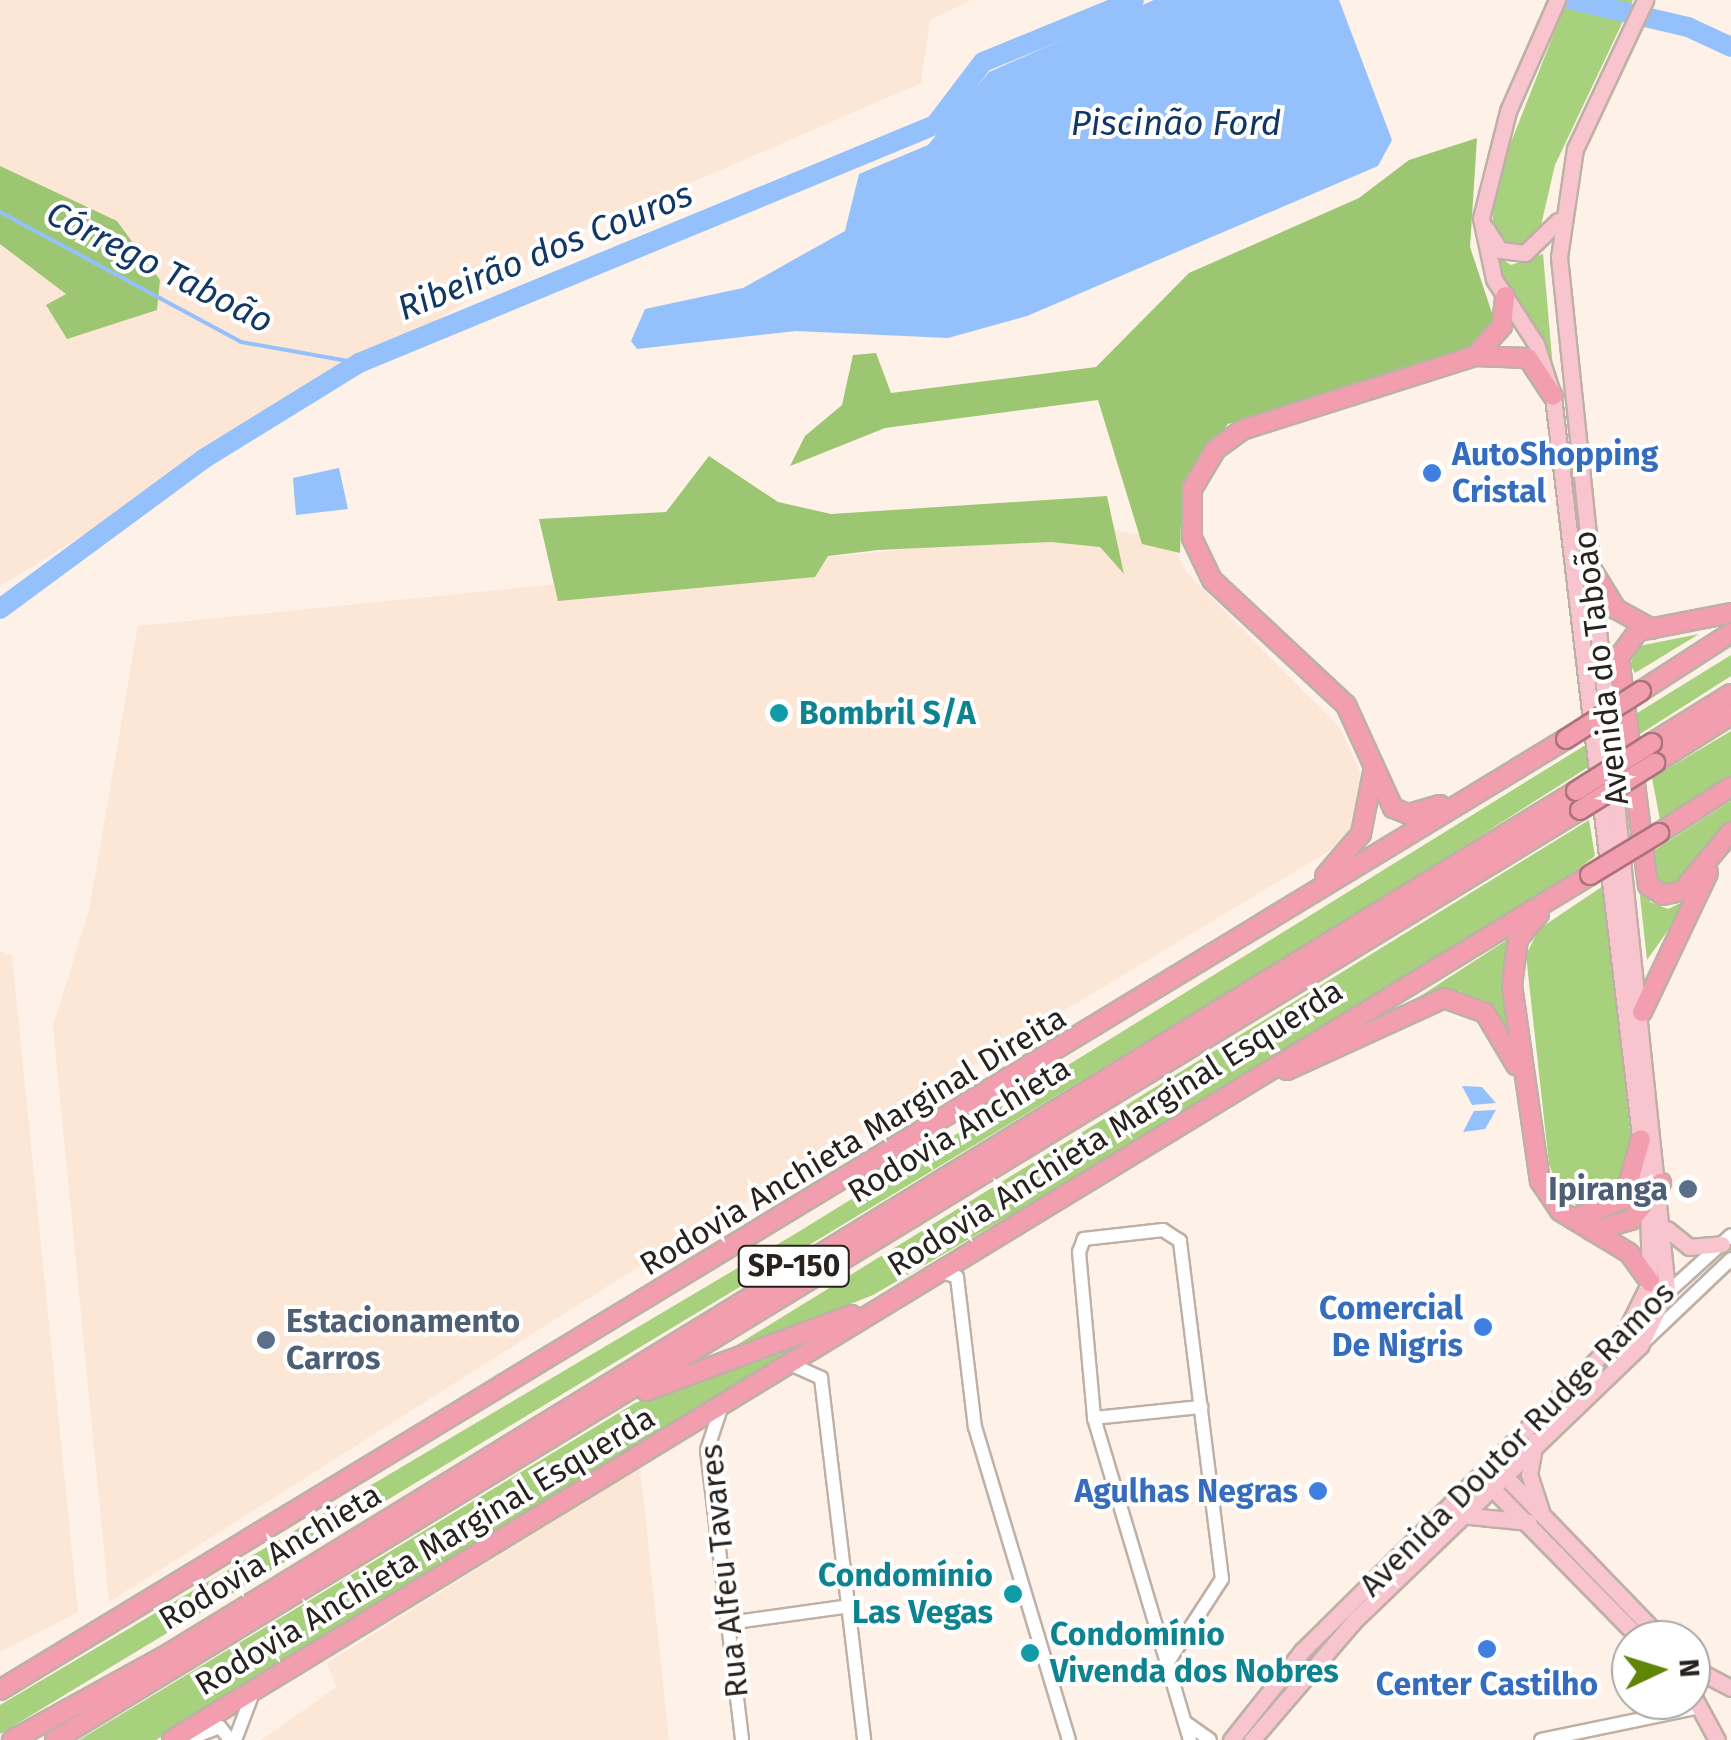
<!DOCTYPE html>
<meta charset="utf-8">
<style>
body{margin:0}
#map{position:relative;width:1731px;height:1740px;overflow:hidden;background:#fdf1e8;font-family:"Fira Sans",sans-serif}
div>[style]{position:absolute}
.built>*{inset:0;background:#fce6d6}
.green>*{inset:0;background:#a7d17d}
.forest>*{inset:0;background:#9cc672}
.water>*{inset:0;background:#94c1fc}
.stream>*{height:4px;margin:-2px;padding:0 2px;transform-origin:2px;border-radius:2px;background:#94c1fc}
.river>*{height:20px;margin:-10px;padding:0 10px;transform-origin:10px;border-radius:10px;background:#94c1fc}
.roads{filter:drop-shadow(2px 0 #bfb0a6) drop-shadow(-2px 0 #bfb0a6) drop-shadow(0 2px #bfb0a6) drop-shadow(0 -2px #bfb0a6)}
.minor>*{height:12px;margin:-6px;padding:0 6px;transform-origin:6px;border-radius:6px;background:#fff}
.major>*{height:15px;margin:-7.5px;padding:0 7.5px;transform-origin:7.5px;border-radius:7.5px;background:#f8c5ce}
.highway>*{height:18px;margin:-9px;padding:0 9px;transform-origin:9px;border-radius:9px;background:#f39eae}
.bridges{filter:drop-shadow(2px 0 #ac737c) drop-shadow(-2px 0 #ac737c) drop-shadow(0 2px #ac737c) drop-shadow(0 -2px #ac737c)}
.highway-bridge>*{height:18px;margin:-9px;padding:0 9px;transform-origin:9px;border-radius:9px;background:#f39eae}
.dots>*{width:28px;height:28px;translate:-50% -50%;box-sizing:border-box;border:5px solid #fff;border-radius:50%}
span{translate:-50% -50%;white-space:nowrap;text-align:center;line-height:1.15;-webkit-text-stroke:8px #fff;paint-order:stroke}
.shield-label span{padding:2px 8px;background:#fff;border:2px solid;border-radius:8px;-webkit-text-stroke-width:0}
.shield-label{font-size:30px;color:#28221e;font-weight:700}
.shop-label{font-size:32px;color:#366cbe;font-weight:700}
.left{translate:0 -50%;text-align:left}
.right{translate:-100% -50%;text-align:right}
.street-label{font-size:32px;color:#28221e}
.culture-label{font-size:32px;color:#0d838f;font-weight:700}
.service-label{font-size:32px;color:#4e5e75;font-weight:700}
.water-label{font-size:35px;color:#113764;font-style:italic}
.north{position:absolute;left:1611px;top:1620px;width:100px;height:100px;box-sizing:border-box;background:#fff;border:2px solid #a9a7a5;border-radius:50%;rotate:86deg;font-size:28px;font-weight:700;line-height:40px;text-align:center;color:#28221e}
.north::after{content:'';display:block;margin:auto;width:35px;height:45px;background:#608507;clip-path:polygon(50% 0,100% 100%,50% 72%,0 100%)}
</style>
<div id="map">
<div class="built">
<div style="clip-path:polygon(0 0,971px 0,930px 20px,921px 83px,589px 227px,0 586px)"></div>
<div style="clip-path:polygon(1108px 529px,1170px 539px,1186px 572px,1340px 728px,1360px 772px,1360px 813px,1347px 840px,619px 1279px,109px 1602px,53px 1026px,89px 911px,138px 626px)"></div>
<div style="clip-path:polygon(0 951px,12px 955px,78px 1612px,0 1652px)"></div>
<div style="clip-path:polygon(640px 1467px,669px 1740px,261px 1740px,337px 1687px,327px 1663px)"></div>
</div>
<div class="green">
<div style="clip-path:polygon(1567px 0,1633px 0,1555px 165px,1539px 234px,1527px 247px,1507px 246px,1492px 227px,1495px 183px)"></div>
<div style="clip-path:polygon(1489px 250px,1511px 265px,1543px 254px,1553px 369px)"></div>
<div style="clip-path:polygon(1699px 634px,1635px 673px,1630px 664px,1639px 646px)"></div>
<div style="clip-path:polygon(1731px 655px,1731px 676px,1380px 900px,0 1734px,0 1705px,795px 1234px)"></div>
<div style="clip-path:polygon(1731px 731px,1731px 777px,1660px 820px,1652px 778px)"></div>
<div style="clip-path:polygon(1731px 801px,1731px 822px,1674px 888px,1655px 882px,1650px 853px)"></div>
<div style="clip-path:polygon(1589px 820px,1595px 856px,1575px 871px,1159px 1129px,873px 1295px,714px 1359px)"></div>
<div style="clip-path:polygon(1636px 860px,1650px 902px,1668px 909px,1691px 898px,1647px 960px)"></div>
<div style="clip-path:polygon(1603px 886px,1632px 1149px,1622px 1193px,1581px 1209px,1560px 1193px,1549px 1164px,1526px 955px,1539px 929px)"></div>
<div style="clip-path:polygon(1516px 934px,1510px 1035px,1460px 991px,1402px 1008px)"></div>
<div style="clip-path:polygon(818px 1336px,156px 1740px,79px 1740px,635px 1403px)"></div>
</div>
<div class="forest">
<div style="clip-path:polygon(1477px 138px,1470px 247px,1495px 322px,1476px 346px,1228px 424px,1182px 491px,1180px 553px,1142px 544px,1098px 400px,885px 428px,790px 466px,805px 436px,842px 405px,853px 355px,876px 353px,891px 393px,1096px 367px,1189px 273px,1359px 198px,1409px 160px)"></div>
<div style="clip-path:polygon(0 166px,117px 221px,160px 280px,157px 310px,67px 339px,46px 305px,66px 294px,0 244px)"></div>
<div style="clip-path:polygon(709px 456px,778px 502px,831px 514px,1107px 496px,1124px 574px,1100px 547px,1051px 542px,878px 550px,828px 556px,815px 577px,558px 601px,539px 519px,666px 512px)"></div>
</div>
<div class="water">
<div style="clip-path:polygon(1154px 0,1339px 0,1392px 140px,1378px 166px,1027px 316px,948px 338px,796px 331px,637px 349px,631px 341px,645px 309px,743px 288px,845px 231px,859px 174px,928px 145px,989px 72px)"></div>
<div style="clip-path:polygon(339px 468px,348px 509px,296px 515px,293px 478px)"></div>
<div style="clip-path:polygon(1462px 1086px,1482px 1087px,1496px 1103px,1472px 1105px)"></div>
<div style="clip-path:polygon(1496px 1110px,1485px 1129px,1463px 1132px,1474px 1111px)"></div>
</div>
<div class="stream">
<div style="left:0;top:212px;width:274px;rotate:28.3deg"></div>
<div style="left:241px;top:342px;width:120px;rotate:10.1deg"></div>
</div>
<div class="river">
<div style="left:1572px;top:0;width:119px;rotate:13.1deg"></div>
<div style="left:1688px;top:27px;width:47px;rotate:24.9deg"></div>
<div style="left:0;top:609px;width:255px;rotate:-36.4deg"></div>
<div style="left:205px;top:458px;width:181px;rotate:-31.7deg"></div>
<div style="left:359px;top:363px;width:623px;rotate:-22.45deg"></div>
<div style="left:935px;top:125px;width:79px;rotate:-52.7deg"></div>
<div style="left:983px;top:62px;width:163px;rotate:-22.3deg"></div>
</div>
<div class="roads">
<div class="minor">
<div style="left:939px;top:1271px;width:19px;rotate:18deg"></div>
<div style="left:957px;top:1277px;width:151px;rotate:83.2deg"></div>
<div style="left:975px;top:1427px;width:327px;rotate:73.3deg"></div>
<div style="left:1633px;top:1324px;width:132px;rotate:-42.2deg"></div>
<div style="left:1645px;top:1341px;width:119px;rotate:-43.6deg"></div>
<div style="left:790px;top:1364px;width:34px;rotate:24deg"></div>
<div style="left:821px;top:1378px;width:365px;rotate:83.2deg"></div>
<div style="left:721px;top:1408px;width:44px;rotate:108.4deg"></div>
<div style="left:707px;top:1450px;width:292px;rotate:83.1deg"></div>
<div style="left:1094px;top:1418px;width:108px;rotate:-5.9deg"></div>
<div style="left:728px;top:1623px;width:123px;rotate:-7.9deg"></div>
<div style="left:1168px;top:1662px;width:99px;rotate:-57deg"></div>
<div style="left:1222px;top:1579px;width:341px;rotate:-97.1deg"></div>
<div style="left:1180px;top:1241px;width:20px;rotate:-147deg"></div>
<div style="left:1163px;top:1230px;width:80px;rotate:173.5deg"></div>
<div style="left:1084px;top:1239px;width:14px;rotate:111deg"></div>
<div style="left:1079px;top:1252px;width:167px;rotate:84.8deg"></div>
<div style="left:1094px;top:1418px;width:336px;rotate:73.4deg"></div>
<div style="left:1186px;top:1723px;width:29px;rotate:35deg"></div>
<div style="left:186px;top:1740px;width:36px;rotate:-21deg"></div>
<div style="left:220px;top:1727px;width:16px;rotate:52deg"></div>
<div style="left:235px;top:1740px;width:45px;rotate:-69.1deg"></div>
<div style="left:1541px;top:1740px;width:163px;rotate:-11.7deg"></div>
</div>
<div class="major">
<div style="left:1485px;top:227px;width:27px;rotate:57deg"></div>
<div style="left:1500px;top:250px;width:25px;rotate:7deg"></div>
<div style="left:1525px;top:253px;width:46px;rotate:-44.1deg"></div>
<div style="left:1667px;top:1229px;width:28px;rotate:39deg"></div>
<div style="left:1689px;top:1247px;width:33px;rotate:-5deg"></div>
<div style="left:1535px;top:1441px;width:34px;rotate:100deg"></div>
<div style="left:1529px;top:1474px;width:38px;rotate:72deg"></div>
<div style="left:1496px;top:1467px;width:240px;rotate:46deg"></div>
<div style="left:1482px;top:1478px;width:227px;rotate:45.5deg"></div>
<div style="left:1460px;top:1515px;width:69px;rotate:5.8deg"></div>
<div style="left:1691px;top:1667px;width:45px;rotate:27.7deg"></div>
<div style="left:1691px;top:1692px;width:55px;rotate:61.6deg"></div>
<div style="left:1231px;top:1740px;width:114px;rotate:-51.4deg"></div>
<div style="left:1302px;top:1651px;width:456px;rotate:-44.7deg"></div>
<div style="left:1626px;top:1330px;width:54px;rotate:-63.4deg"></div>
<div style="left:1650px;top:1282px;width:78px;rotate:-91.5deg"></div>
<div style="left:1648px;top:1204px;width:814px;rotate:-96.71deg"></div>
<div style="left:1553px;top:396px;width:55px;rotate:-108.1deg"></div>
<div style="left:1536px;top:344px;width:77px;rotate:-122.9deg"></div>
<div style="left:1494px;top:279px;width:62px;rotate:-102deg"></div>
<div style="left:1481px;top:218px;width:110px;rotate:-75.8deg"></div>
<div style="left:1508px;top:111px;width:121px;rotate:-66.2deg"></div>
<div style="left:1252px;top:1740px;width:157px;rotate:-49.4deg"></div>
<div style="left:1354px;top:1621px;width:397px;rotate:-43.9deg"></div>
<div style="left:1640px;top:1346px;width:62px;rotate:-64.3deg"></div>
<div style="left:1667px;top:1290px;width:1039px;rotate:-95.97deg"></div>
<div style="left:1559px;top:257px;width:109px;rotate:-81.6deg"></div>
<div style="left:1575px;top:149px;width:165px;rotate:-64.8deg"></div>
</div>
<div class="highway">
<div style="left:1476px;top:355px;width:39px;rotate:-48deg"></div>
<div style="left:1502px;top:326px;width:30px;rotate:-84deg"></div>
<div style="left:1589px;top:565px;width:52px;rotate:58.5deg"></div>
<div style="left:1616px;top:609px;width:41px;rotate:29.1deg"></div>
<div style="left:1731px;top:613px;width:95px;rotate:169deg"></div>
<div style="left:1638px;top:631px;width:32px;rotate:126deg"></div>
<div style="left:1619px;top:657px;width:230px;rotate:82.8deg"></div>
<div style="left:1648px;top:885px;width:18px;rotate:34deg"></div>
<div style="left:1663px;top:895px;width:19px;rotate:-12deg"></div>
<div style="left:1682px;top:891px;width:77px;rotate:-50.3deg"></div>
<div style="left:1641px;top:691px;width:107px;rotate:-32.8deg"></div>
<div style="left:1652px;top:743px;width:93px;rotate:-31.8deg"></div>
<div style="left:1655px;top:763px;width:90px;rotate:-32.3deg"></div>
<div style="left:1440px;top:805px;width:33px;rotate:164deg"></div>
<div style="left:1408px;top:814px;width:16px;rotate:-158deg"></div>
<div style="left:1393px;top:808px;width:113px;rotate:-114.5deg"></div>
<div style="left:1346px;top:705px;width:183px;rotate:-137deg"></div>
<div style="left:1212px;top:580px;width:47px;rotate:-115.5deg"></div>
<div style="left:1192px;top:538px;width:49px;rotate:-90deg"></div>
<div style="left:1192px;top:489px;width:47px;rotate:-59deg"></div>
<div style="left:1216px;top:449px;width:32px;rotate:-36deg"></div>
<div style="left:1242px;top:430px;width:244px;rotate:-17.6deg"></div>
<div style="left:1475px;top:356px;width:53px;rotate:2.2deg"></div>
<div style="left:1528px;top:358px;width:45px;rotate:56.7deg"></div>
<div style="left:1659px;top:833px;width:85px;rotate:-32.6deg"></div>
<div style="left:1325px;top:876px;width:55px;rotate:-49.4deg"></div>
<div style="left:1361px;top:834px;width:63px;rotate:-79deg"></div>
<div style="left:1539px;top:914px;width:33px;rotate:130deg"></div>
<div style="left:1518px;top:939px;width:46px;rotate:97.4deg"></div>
<div style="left:1512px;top:985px;width:198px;rotate:81.9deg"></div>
<div style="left:1540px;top:1181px;width:36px;rotate:56deg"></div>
<div style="left:1560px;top:1211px;width:81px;rotate:31.3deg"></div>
<div style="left:1629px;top:1253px;width:36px;rotate:54deg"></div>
<div style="left:1642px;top:1012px;width:154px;rotate:-64.6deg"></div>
<div style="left:1287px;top:1070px;width:173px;rotate:-24.6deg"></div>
<div style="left:1444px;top:998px;width:44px;rotate:20.1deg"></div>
<div style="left:1485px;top:1013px;width:61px;rotate:59.2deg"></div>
<div style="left:1573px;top:1219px;width:55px;rotate:-21.4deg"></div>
<div style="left:1624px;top:1199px;width:62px;rotate:-74.2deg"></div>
<div style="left:1592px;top:1231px;width:41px;rotate:-15.8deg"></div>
<div style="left:1631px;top:1220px;width:48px;rotate:-51deg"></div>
<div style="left:646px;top:1391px;width:219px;rotate:-20.3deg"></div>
<div style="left:0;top:1690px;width:1832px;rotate:-31.27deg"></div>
<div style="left:12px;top:1740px;width:180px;rotate:-28.8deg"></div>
<div style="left:170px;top:1653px;width:1649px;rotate:-31.51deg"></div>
<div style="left:55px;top:1740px;width:1786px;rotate:-31.38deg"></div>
<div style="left:172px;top:1740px;width:1661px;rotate:-31.38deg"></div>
</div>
</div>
<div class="bridges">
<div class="highway-bridge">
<div style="left:1566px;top:739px;width:89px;rotate:-32.6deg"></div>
<div style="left:1576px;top:791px;width:90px;rotate:-32.3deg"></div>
<div style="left:1580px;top:810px;width:89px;rotate:-32.1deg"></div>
<div style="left:1590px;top:875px;width:81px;rotate:-31.3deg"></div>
</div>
</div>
<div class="dots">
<div style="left:1432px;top:473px;background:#3f7fe0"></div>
<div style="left:779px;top:713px;background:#0f9aa8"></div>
<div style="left:1688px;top:1189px;background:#5c6f8a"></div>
<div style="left:1483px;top:1327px;background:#3f7fe0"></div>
<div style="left:266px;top:1340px;background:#5c6f8a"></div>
<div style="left:1318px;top:1491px;background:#3f7fe0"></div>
<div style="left:1013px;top:1594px;background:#0f9aa8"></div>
<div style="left:1487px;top:1649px;background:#3f7fe0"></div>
<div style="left:1030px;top:1653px;background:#0f9aa8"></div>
</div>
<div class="shield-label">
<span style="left:794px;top:1266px">SP-150</span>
</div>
<div class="shop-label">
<span class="left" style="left:1452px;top:473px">AutoShopping<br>Cristal</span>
<span class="right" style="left:1463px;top:1327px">Comercial<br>De Nigris</span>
<span class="right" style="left:1298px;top:1491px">Agulhas Negras</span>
<span style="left:1487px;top:1684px">Center Castilho</span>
</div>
<div class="street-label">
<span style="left:1601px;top:668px;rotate:-97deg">Avenida do Taboão</span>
<span style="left:1115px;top:1128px;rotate:-32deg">Rodovia Anchieta Marginal Esquerda</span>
<span style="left:959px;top:1130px;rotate:-31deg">Rodovia Anchieta</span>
<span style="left:853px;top:1141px;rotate:-31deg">Rodovia Anchieta Marginal Direita</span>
<span style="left:1517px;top:1439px;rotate:-45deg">Avenida Doutor Rudge Ramos</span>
<span style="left:425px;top:1551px;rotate:-31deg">Rodovia Anchieta Marginal Esquerda</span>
<span style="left:270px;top:1557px;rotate:-31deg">Rodovia Anchieta</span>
<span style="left:724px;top:1571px;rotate:-96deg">Rua Alfeu Tavares</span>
</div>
<div class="culture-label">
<span class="left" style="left:799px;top:713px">Bombril S/A</span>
<span class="right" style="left:993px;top:1594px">Condomínio<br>Las Vegas</span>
<span class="left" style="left:1050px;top:1653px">Condomínio<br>Vivenda dos Nobres</span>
</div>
<div class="service-label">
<span class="right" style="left:1668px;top:1189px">Ipiranga</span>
<span class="left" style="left:286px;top:1340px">Estacionamento<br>Carros</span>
</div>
<div class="water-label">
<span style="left:1176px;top:123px">Piscinão Ford</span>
<span style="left:545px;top:251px;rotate:-22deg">Ribeirão dos Couros</span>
<span style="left:160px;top:267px;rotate:27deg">Córrego Taboão</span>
</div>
<div class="north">N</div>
</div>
